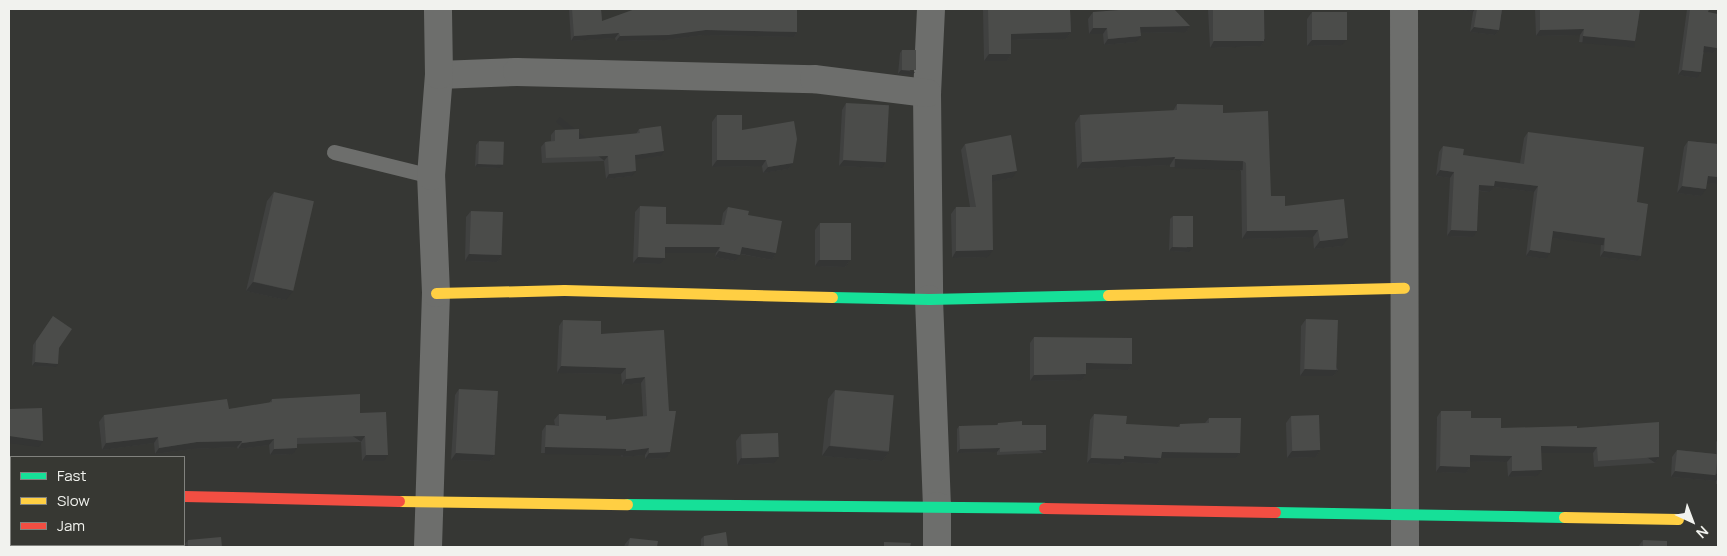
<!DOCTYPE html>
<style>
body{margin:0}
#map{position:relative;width:1727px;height:556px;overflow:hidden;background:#363734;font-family:Manrope,sans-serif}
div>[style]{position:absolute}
.lane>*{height:15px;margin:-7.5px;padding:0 7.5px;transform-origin:7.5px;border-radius:7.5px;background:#6d6e6c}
.street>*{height:28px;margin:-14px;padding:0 14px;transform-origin:14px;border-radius:14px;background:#6d6e6c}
.fast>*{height:11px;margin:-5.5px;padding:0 5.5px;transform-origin:5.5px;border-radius:5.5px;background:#16e098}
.slow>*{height:11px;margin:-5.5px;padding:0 5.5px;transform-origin:5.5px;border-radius:5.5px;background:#ffcf43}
.jam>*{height:11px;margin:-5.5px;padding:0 5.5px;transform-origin:5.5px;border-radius:5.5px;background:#f24e42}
.wall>*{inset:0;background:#404140}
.shaded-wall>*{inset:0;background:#343534;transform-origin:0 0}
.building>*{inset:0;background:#4b4c4a;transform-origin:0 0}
span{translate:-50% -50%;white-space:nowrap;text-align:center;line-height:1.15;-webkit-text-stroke:5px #373833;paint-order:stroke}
.frame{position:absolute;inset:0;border:10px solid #f1f2ee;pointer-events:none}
.legend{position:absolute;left:10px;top:456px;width:175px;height:90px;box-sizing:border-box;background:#373833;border:1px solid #81827e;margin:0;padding:6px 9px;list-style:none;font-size:15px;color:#f1f2ee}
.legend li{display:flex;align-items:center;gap:10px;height:25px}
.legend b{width:25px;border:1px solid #81827e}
.north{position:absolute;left:1667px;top:496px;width:50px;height:50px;-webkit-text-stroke:4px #373833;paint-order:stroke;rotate:137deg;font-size:14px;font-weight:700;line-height:20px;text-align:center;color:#f1f2ee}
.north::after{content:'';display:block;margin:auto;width:18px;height:22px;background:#f1f2ee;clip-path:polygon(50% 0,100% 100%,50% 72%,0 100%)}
</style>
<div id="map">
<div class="lane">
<div style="left:334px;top:152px;width:100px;rotate:13.9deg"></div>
</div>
<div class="street">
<div style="left:931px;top:9px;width:84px;rotate:92.7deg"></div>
<div style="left:927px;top:93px;width:206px;rotate:89.4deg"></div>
<div style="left:929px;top:299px;width:207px;rotate:87.8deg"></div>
<div style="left:937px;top:506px;width:41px;rotate:90deg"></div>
<div style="left:1404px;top:9px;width:538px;rotate:89.89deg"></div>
<div style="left:439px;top:75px;width:78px;rotate:-2.2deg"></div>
<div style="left:517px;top:72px;width:297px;rotate:1.4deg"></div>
<div style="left:814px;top:79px;width:114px;rotate:7.1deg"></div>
<div style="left:9px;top:493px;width:2px"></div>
<div style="left:74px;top:547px;width:2px;rotate:-90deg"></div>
<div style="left:428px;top:547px;width:254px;rotate:-88.2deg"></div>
<div style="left:436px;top:293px;width:117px;rotate:-92.4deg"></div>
<div style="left:431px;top:176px;width:101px;rotate:-85.5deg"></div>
<div style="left:439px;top:75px;width:66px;rotate:-90.9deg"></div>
</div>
<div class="fast">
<div style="left:832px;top:297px;width:97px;rotate:1.2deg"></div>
<div style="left:929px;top:299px;width:179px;rotate:-1.3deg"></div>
<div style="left:627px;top:504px;width:417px;rotate:0.5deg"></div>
<div style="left:1275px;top:512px;width:289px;rotate:1deg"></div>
</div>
<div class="slow">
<div style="left:436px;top:293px;width:128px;rotate:-1.3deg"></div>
<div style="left:564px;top:290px;width:268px;rotate:1.5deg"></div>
<div style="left:1108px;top:295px;width:296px;rotate:-1.4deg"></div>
<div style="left:399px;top:501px;width:228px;rotate:0.8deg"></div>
<div style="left:1564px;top:517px;width:114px;rotate:1deg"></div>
</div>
<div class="jam">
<div style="left:184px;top:496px;width:215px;rotate:1.3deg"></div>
<div style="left:1044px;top:508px;width:231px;rotate:1deg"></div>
</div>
<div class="wall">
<div style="clip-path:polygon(569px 9px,601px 9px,602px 21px,797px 32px,794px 37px,703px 35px,666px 40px,616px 41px,615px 38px,571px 41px)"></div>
<div style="clip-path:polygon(984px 9px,1070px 9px,1071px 32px,1066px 39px,1011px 40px,1011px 54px,1007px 61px,984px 61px,983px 10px)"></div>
<div style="clip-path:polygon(1208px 9px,1264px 9px,1265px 39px,1261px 46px,1210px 48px)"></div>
<div style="clip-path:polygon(1458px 9px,1502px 9px,1499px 30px,1495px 35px,1470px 32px,1473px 12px)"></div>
<div style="clip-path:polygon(1535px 9px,1640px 9px,1635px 41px,1631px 47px,1579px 42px,1580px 35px,1536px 36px)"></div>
<div style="clip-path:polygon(1687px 9px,1709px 9px,1708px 12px,1717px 44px,1717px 48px,1713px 53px,1704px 52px,1697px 78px,1678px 75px)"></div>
<div style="clip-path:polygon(1093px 12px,1190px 26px,1186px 32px,1141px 33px,1136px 42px,1104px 45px,1103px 34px,1089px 34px,1088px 19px)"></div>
<div style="clip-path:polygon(1312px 12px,1342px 45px,1307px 46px,1307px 19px)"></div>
<div style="clip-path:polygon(902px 50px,912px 75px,898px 74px,900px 53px)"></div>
<div style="clip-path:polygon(846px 103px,882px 168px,839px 166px,842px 110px)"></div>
<div style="clip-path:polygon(1177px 104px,1223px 113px,1271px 196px,1285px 206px,1342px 246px,1314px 249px,1313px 237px,1242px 239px,1241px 171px,1238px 169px,1170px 167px,1170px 165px,1077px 169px,1075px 123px,1080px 115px,1173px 111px)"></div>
<div style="clip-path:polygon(717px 115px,793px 163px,788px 169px,763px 173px,762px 166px,712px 167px,712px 122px)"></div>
<div style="clip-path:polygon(639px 129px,661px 156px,635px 159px,632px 176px,606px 179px,604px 161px,542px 163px,541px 147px,545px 142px,551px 141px,551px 135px,555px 130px,579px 139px,636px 134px)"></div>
<div style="clip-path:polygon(1528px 132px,1637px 202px,1637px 261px,1600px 257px,1601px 244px,1552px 238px,1546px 259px,1526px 256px,1534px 192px,1494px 187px,1490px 192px,1479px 191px,1473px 237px,1447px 236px,1450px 178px,1436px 176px,1439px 152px,1443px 146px,1463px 155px,1520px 163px,1524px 138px)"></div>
<div style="clip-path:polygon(479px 141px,500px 168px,475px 167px,476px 145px)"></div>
<div style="clip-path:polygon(1688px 141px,1718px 144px,1718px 184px,1707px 183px,1701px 196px,1677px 193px,1684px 147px)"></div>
<div style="clip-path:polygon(965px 144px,1012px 178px,992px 181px,988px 257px,952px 258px,951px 214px,956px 207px,970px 207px,961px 150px)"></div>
<div style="clip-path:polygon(274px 192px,286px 300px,246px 291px,267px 201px)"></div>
<div style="clip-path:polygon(640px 206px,666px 224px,721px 225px,723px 213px,728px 207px,748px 215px,776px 253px,772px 260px,740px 254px,735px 261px,715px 257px,716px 253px,665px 253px,660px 264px,633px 263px,635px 212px)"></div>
<div style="clip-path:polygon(471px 211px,502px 255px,497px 262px,465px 261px,466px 217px)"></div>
<div style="clip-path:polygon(1173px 216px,1189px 252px,1169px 251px,1170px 219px)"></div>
<div style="clip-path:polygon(820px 223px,850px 260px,845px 267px,815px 266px,815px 230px)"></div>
<div style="clip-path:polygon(53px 316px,59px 348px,56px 367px,32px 366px,33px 345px)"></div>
<div style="clip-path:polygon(1306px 319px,1338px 370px,1333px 376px,1300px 376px,1301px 326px)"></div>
<div style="clip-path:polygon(563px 320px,601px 334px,664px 330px,666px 458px,645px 459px,645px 455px,622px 457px,621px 455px,541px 453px,542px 431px,546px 425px,555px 425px,554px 420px,559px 414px,606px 420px,643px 416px,641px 383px,622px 385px,621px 374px,557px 373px,559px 326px)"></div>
<div style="clip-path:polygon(1034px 337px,1132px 364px,1128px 370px,1086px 369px,1086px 374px,1082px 380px,1030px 381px,1030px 343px)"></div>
<div style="clip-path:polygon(459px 389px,495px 454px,490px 461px,451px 460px,455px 395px)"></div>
<div style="clip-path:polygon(835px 390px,889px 452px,882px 461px,822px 456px,828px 399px)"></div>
<div style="clip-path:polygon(272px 399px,360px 413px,384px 461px,362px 461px,361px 442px,297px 444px,293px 454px,270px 455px,269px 445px,238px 449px,237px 447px,192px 449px,155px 454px,154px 443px,102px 450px,99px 422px,104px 415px,229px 409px,269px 403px)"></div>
<div style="clip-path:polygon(1441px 411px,1471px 418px,1501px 428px,1577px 428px,1659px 457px,1655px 463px,1594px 467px,1593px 453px,1541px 453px,1537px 476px,1508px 477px,1507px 462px,1470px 461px,1470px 467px,1466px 473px,1436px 472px,1437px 417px)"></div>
<div style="clip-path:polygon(1094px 414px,1126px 424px,1178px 427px,1180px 424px,1205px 423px,1209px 418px,1240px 453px,1236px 458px,1161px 458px,1157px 464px,1123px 462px,1120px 465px,1087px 463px,1090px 420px)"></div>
<div style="clip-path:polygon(1291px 416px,1320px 450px,1316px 457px,1287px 458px,1286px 423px)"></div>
<div style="clip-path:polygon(998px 423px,1022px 425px,1046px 450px,1044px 453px,997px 455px,997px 452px,957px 453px,957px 429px,959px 426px,997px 425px)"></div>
<div style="clip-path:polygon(741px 434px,774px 463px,737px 465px,736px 441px)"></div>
<div style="clip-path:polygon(1718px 439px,1718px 484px,1716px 484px,1716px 481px,1671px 477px,1672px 457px,1677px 450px,1716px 454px,1716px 442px)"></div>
<div style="clip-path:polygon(704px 536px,728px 547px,701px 547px,701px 539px)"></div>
<div style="clip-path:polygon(630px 538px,657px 547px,624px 547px,625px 544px)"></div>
<div style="clip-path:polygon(188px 540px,222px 547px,183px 547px)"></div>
<div style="clip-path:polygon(1643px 540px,1667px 547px,1638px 547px)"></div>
</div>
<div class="shaded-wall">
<div style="clip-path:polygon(1458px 9px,1475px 9px,1473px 12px)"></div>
<div style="clip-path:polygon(1190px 26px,1186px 32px,1136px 33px,1140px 27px)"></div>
<div style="clip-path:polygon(1474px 27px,1499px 30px,1495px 35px,1470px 32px)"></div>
<div style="clip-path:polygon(1093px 28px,1107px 28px,1103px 34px,1089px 34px)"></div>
<div style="clip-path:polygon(1584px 29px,1580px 35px,1536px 36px,1540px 30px)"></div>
<div style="clip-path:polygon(706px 30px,797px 32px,794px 37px,703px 35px,666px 40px,616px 41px,620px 36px)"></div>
<div style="clip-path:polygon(1071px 32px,1066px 39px,1006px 40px,1011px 34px)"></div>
<div style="clip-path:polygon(619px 33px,615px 38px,571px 41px,574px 36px)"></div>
<div style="clip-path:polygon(1141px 36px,1136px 42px,1104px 45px,1108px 39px)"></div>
<div style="left:1583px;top:36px;width:52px;height:7px;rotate:5deg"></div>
<div style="clip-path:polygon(1265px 39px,1261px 46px,1210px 48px,1214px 41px)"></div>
<div style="clip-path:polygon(1347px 39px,1342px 45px,1307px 46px,1312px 40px)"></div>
<div style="clip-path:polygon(1704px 46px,1717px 48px,1713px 53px,1701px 52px)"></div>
<div style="clip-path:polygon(989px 54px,1011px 54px,1007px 61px,984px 61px)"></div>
<div style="clip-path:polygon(901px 70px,915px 72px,912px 75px,898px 74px)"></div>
<div style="clip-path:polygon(1682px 70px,1701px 72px,1697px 78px,1678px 75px)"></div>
<div style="clip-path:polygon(664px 151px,661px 156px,631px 160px,635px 155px)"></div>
<div style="left:608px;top:156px;width:6px;height:62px;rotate:129deg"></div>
<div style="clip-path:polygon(1175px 157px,1170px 165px,1077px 169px,1082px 162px)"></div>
<div style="left:1175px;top:159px;width:68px;height:9px;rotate:2deg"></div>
<div style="clip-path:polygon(717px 160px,766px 160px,762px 166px,712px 167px)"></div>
<div style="clip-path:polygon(844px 160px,886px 161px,882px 168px,839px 166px)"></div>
<div style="clip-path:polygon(793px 163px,788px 169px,763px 173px,768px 167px)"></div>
<div style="clip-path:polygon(477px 164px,503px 165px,500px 168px,475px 167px)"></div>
<div style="clip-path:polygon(1440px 170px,1454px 172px,1450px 178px,1436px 176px)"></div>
<div style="clip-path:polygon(636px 171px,632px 176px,606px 179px,609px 174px)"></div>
<div style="clip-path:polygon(1017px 171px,1012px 178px,988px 182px,992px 175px)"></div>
<div style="clip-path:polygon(1708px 176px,1718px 177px,1718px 184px,1703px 183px)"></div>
<div style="clip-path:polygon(1495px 181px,1538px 186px,1534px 192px,1494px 187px,1490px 192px,1475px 190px,1479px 185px)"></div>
<div style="clip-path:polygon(1682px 186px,1706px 189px,1701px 196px,1677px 193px)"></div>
<div style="clip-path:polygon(1318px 230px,1313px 237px,1242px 239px,1247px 231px)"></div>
<div style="clip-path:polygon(1451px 230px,1477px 231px,1473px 237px,1447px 236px)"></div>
<div style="left:1553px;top:231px;width:52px;height:7px;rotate:8deg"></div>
<div style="clip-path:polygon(1348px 238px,1342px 246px,1314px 249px,1320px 241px)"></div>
<div style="clip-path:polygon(665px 247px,720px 247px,716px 253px,660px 253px)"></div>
<div style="clip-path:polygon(742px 247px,776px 253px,772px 260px,737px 253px)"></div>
<div style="clip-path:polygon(1172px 247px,1192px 248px,1189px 252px,1169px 251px)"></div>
<div style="clip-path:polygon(993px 250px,988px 257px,952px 258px,956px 251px)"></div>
<div style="clip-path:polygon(1530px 250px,1550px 253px,1546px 259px,1526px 256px)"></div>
<div style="clip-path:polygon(719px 251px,740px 255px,735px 261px,715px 257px)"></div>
<div style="clip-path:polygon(1604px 251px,1641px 256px,1637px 261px,1600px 257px)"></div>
<div style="clip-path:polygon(469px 254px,502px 255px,497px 262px,465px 261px)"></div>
<div style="clip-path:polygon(638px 257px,665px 258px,660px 264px,633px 263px)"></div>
<div style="clip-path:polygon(819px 260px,850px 260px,845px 267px,815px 266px)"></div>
<div style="clip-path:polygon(253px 282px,293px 291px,286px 300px,246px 291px)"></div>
<div style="clip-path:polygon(35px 362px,58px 364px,56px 367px,32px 366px)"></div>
<div style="clip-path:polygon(1086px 363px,1132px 364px,1128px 370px,1082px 369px)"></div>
<div style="clip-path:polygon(561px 366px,626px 368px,621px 374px,557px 373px)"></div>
<div style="clip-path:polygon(1305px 369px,1338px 370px,1333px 376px,1300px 376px)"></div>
<div style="clip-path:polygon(1086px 374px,1082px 380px,1030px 381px,1034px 375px)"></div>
<div style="clip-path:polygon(645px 377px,641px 383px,622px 385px,626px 379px)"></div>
<div style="clip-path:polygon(9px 436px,43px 441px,39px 447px,9px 443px)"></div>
<div style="left:365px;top:436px;width:7px;height:68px;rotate:124deg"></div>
<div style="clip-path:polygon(158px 437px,154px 443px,102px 450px,106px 443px)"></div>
<div style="clip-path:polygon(274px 439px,269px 445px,238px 449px,242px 443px)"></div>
<div style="clip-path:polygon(242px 441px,237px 447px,192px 449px,155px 454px,159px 448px,197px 442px)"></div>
<div style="clip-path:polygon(829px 446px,889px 452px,882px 461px,822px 456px)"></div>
<div style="clip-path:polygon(1541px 446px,1597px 447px,1593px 453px,1537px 453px)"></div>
<div style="left:545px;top:447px;width:81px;height:7px;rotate:1deg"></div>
<div style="clip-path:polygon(297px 448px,293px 454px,270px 455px,274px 449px)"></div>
<div style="clip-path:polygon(649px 448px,645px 455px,622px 457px,626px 451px)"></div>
<div style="clip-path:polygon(1000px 448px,997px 452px,957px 453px,960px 449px)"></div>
<div style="left:1046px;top:450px;width:4px;height:46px;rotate:124deg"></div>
<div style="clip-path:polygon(1320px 450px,1316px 457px,1287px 458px,1292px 451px)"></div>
<div style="clip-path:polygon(670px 452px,666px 458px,645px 459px,649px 453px)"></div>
<div style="clip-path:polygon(1162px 452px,1240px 453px,1236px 458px,1158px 458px)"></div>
<div style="clip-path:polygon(456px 453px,495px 454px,490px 461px,451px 460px)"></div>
<div style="clip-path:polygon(366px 455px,388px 455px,384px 461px,362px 461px)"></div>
<div style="clip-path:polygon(1470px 455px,1512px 456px,1507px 462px,1466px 461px)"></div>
<div style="clip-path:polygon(1124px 456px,1161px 458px,1157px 464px,1123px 462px,1120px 465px,1087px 463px,1091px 458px)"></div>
<div style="clip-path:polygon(779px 457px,774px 463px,737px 465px,741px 458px)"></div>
<div style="left:1659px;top:457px;width:7px;height:61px;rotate:124deg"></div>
<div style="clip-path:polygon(1440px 466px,1470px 467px,1466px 473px,1436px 472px)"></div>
<div style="clip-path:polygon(1542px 470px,1537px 476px,1508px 477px,1512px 471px)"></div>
<div style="clip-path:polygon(1675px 471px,1718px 474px,1718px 478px,1716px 481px,1671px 477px)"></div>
</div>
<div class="building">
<div style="clip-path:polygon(572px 9px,601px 9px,602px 21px,635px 9px,797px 9px,797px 32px,706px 30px,669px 35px,620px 36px,619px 33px,574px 36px)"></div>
<div style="clip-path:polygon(988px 9px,1070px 9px,1071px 32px,1011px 34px,1011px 54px,989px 54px)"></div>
<div style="clip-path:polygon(1132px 9px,1174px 9px,1190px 26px,1140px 27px,1141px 36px,1108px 39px,1107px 28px,1093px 28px,1093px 12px)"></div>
<div style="left:1213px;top:9px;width:51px;height:32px"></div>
<div style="clip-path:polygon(1477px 9px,1502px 9px,1499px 30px,1474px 27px)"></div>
<div style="clip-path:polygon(1540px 9px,1640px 9px,1635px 41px,1583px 36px,1584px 29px,1540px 30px)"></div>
<div style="clip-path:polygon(1690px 9px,1709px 9px,1708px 12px,1718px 14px,1718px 38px,1717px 48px,1704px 46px,1701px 72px,1682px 70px)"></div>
<div style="left:1312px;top:12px;width:35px;height:28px"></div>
<div style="left:902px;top:50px;width:14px;height:20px"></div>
<div style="left:846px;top:103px;width:43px;height:57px;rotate:3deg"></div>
<div style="clip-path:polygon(1177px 104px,1223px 105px,1223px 113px,1268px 111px,1271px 196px,1285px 196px,1285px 206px,1344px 199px,1348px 238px,1320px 241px,1318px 230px,1247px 231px,1246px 163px,1243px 161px,1175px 159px,1175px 157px,1082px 162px,1080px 115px,1177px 110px)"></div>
<div style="clip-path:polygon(717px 115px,742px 115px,742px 130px,794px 121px,797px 139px,793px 163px,768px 167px,766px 160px,717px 160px)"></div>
<div style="clip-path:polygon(661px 126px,664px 151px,635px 155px,636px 171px,609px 174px,608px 156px,546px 158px,545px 142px,555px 141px,555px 130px,579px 129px,579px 139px,640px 133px,639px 129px)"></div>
<div style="clip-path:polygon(1528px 132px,1644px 147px,1637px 202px,1648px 204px,1641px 256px,1604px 251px,1605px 238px,1553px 231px,1550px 253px,1530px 250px,1538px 186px,1495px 181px,1494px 186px,1479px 185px,1477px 231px,1451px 230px,1454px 172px,1440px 170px,1443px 146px,1464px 149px,1463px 155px,1524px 164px)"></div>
<div style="clip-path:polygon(1011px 135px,1017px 171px,992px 175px,993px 250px,956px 251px,956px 207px,976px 207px,965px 144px)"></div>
<div style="left:479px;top:141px;width:25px;height:23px;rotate:2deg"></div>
<div style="clip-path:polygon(1688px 141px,1718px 144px,1718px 177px,1708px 176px,1706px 189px,1682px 186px)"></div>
<div style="left:274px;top:192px;width:41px;height:92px;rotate:13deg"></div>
<div style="clip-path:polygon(640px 206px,666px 207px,666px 224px,724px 225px,728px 207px,749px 211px,748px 215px,782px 221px,776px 253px,742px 247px,740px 255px,719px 251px,720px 247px,665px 247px,665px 258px,638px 257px)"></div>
<div style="left:471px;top:211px;width:32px;height:43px;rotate:2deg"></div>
<div style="left:1173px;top:216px;width:20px;height:31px"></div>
<div style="left:820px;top:223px;width:31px;height:37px"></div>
<div style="clip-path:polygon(53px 316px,72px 329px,59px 348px,58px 364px,35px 362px,36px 341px)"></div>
<div style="left:1306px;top:319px;width:32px;height:50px;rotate:2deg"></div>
<div style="clip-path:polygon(563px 320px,601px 321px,601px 334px,664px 330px,669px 411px,676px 411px,670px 452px,649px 453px,649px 448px,626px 451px,626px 449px,545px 447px,546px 425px,559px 426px,559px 414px,606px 416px,606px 420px,647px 416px,645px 377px,626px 379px,626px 368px,561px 366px)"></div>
<div style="clip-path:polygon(1034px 337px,1132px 338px,1132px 364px,1086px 363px,1086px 374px,1034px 375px)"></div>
<div style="left:459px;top:389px;width:39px;height:64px;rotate:3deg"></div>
<div style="left:835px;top:390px;width:59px;height:56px;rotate:5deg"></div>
<div style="clip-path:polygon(360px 394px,360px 413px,386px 412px,388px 455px,366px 455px,365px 436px,297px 438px,297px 448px,274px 449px,274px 439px,242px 443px,242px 441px,197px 442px,159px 448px,158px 437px,106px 443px,104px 415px,227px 399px,229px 409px,272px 402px,272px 399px)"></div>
<div style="clip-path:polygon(42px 408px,43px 441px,9px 436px,9px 409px)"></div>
<div style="clip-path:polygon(1441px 411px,1471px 411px,1471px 418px,1501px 418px,1501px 428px,1577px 426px,1577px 428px,1659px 422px,1659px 457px,1598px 461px,1597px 447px,1541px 446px,1542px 470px,1512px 471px,1512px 456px,1470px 455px,1470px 467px,1440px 466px)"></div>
<div style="clip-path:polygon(1094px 414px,1127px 416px,1126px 424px,1180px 427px,1180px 424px,1209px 423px,1209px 418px,1241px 418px,1240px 453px,1162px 452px,1161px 458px,1124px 456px,1124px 459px,1091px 458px)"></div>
<div style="left:1319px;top:415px;width:35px;height:28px;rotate:88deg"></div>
<div style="clip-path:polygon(1022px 421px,1022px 425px,1046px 425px,1046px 450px,1000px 452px,1000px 448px,960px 449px,959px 426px,998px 425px,998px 423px)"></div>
<div style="left:778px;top:433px;width:24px;height:37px;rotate:88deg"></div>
<div style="left:1677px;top:450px;width:41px;height:21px;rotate:6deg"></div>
<div style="clip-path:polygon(726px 532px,728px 547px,704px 547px,704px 536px)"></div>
<div style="clip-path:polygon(221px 537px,222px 547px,188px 547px,188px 540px)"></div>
<div style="clip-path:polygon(630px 538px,658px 541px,657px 547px,628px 547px)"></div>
<div style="clip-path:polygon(1643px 540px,1667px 541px,1667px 547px,1643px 547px)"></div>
<div style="clip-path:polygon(884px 542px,911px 543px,910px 547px,884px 547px)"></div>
</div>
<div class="frame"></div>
<ul class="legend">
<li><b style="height:6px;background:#16e098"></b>Fast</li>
<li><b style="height:6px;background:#ffcf43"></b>Slow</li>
<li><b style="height:6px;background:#f24e42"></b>Jam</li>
</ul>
<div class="north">N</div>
</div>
